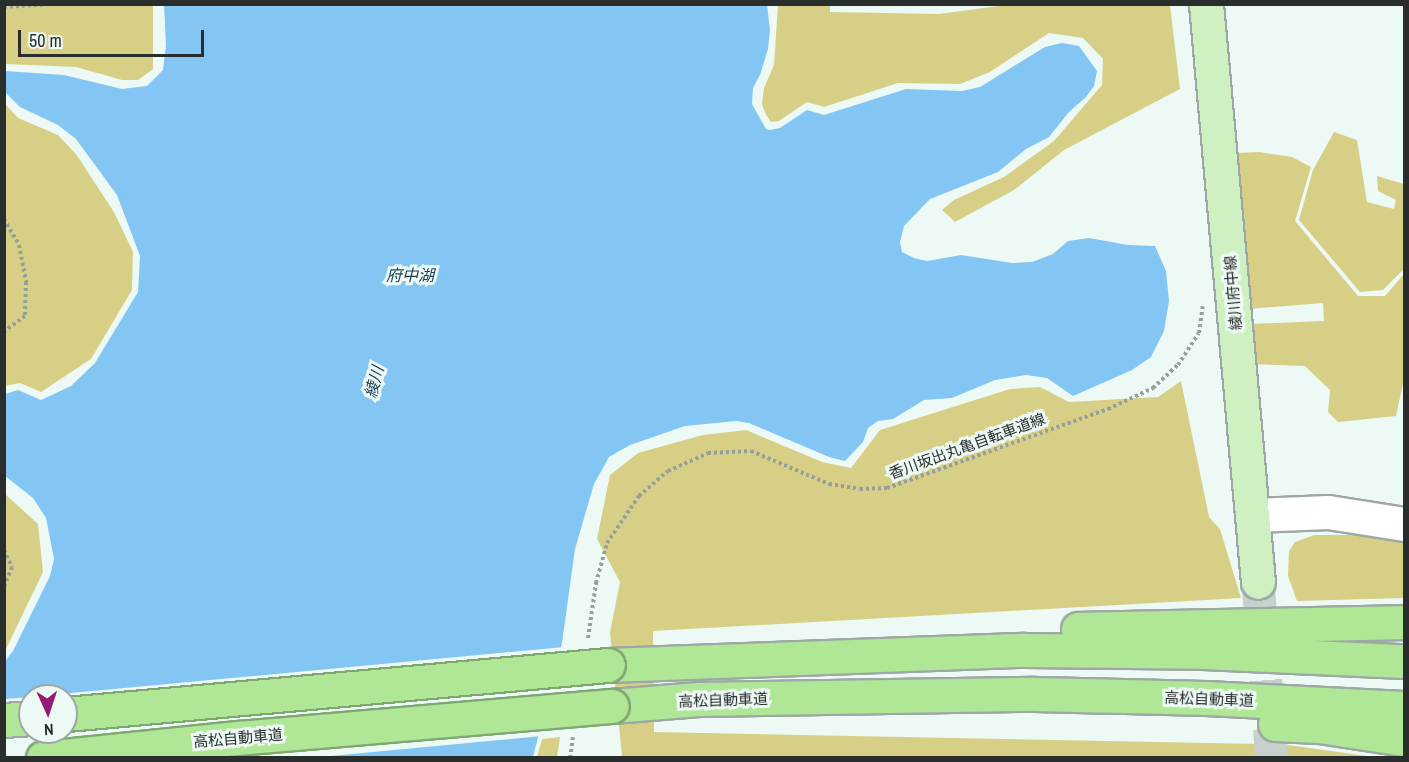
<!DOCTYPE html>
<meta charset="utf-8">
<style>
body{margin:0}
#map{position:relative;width:1409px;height:762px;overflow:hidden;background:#edf9f4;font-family:"Archivo Narrow","Noto Sans JP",sans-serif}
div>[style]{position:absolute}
.green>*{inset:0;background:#d8cf86}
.water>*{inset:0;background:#83c6f4}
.pier>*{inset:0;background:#edf9f4}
.major-tunnel>*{height:33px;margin-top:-16.5px;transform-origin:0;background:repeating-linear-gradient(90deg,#c6d0cc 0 33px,transparent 0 49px)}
.path>*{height:4px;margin-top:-2px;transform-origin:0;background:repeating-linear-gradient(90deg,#979f9b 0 3px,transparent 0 6px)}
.roads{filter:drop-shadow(2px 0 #9da8a4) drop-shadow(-2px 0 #9da8a4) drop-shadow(0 2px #9da8a4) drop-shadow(0 -2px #9da8a4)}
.minor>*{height:33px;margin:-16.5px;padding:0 16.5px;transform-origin:16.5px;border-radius:16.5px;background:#fff}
.major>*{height:33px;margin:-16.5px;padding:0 16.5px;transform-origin:16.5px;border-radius:16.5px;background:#cff1c1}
.highway>*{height:33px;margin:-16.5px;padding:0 16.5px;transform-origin:16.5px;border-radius:16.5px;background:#afe797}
.bridges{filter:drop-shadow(2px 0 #80a671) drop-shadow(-2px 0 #80a671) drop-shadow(0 2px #80a671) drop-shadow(0 -2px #80a671)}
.highway-bridge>*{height:33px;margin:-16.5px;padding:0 16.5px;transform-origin:16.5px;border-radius:16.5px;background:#afe797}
span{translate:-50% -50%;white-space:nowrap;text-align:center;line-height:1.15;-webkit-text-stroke:6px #edf9f4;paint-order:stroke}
.street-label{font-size:15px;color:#292d2b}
.water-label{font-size:16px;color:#1d4159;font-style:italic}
.frame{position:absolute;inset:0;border:6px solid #292d2b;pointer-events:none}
.north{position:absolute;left:18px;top:684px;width:60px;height:60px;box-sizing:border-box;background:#edf9f4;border:2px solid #9fa7a4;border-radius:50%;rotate:177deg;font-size:16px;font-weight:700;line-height:24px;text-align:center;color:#292d2b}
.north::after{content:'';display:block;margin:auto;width:21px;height:27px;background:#961a73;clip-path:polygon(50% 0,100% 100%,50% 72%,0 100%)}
.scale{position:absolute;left:18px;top:30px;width:186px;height:27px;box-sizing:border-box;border:3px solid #292d2b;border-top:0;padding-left:8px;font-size:18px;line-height:21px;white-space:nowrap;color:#292d2b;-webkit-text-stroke:4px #edf9f4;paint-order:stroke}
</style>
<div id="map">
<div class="green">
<div style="clip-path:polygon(4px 5px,153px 5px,153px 69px,138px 80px,122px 80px,76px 67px,5px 64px)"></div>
<div style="clip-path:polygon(1006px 5px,1170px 5px,1180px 89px,1064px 150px,1014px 190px,955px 222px,942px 210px,954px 200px,1004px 177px,1054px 141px,1102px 85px,1103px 59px,1083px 38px,1049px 33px,990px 72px,960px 84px,898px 83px,824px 107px,807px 102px,779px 121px,771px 122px,765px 113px,762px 104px,764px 88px,774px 65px,778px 5px,830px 5px,830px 12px,939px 14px)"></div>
<div style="clip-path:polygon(5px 104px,18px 118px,58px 135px,76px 154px,114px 212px,133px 252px,132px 290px,91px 359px,41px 392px,20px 383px,5px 386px)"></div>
<div style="clip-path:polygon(1334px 132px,1357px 140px,1367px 202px,1394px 209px,1396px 200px,1378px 191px,1377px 176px,1404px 184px,1404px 269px,1383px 290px,1360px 292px,1299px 220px,1313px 170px)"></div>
<div style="clip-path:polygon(1259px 152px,1292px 157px,1311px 167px,1295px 221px,1358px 296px,1385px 296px,1404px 274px,1404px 379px,1396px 416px,1338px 422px,1328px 412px,1330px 390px,1305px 366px,1250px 364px,1248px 324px,1324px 321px,1323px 303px,1247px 309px,1236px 153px)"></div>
<div style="clip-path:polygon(1181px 381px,1209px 517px,1220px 529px,1241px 598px,653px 631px,654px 732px,1259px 744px,1258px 757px,622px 757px,610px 632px,620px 582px,597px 539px,610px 475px,638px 453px,703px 435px,746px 430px,822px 462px,851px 468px,880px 430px,1010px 389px,1040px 387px,1069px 402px,1158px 397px)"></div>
<div style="clip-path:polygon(5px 494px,38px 524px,43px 572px,5px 651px)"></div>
<div style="clip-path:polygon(1314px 535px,1377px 535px,1404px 541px,1404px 598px,1297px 601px,1288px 576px,1289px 551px,1295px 542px)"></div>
<div style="clip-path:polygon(560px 737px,557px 757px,537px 757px,542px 739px)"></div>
<div style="clip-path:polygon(1281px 744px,1374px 757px,1282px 757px)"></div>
</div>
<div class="water">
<div style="clip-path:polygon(evenodd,164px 4px,767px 5px,770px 30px,768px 49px,760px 75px,753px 88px,752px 104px,766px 129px,770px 130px,780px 128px,807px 110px,824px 115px,906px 89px,962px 91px,980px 87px,1045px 47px,1062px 43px,1079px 46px,1097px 71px,1094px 86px,1086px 97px,1069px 112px,1049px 137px,1026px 149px,998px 172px,930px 199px,904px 226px,900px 242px,902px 252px,914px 258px,927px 261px,961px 255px,1012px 263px,1032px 262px,1053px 254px,1068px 241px,1089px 238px,1128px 245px,1155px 246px,1166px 271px,1169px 301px,1164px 331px,1151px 357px,1132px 370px,1073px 396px,1047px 378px,1026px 375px,995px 380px,952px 398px,924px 400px,893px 419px,878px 421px,868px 428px,863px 442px,845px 461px,829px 457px,749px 423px,736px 421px,685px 426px,630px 445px,609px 457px,594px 484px,575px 549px,562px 643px,533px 757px,5px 757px,5px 661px,13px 651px,50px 576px,54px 559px,46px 518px,33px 498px,5px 476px,5px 394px,18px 390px,41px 400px,71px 386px,95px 363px,138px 292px,140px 256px,117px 195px,76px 139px,58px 125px,20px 107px,5px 92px,5px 71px,64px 75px,122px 89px,147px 86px,163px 70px,166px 45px,164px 4px,30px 696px,66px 696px,66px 732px,30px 732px,30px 696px)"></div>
</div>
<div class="pier">
<div style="clip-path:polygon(564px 647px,541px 736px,310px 758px,5px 757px,5px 699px,30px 697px,30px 732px,66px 732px,66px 696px,39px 696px)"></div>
</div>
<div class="major-tunnel">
<div style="left:1258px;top:582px;width:177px;rotate:85.5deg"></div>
</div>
<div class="path">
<div style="left:4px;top:7px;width:49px;rotate:-3.5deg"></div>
<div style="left:4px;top:219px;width:30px;rotate:60deg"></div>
<div style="left:19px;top:245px;width:38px;rotate:79deg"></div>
<div style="left:26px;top:282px;width:34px;rotate:92deg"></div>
<div style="left:25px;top:316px;width:26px;rotate:144deg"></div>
<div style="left:4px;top:550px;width:19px;rotate:65deg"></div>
<div style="left:12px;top:567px;width:22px;rotate:112deg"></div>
<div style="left:588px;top:638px;width:56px;rotate:-81.7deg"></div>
<div style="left:596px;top:583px;width:41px;rotate:-74.6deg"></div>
<div style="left:607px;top:543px;width:57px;rotate:-55.8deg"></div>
<div style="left:639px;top:496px;width:38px;rotate:-41deg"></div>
<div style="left:668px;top:471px;width:44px;rotate:-24.2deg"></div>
<div style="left:708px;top:453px;width:43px;rotate:-2.7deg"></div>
<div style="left:751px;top:451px;width:85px;rotate:22.9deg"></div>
<div style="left:829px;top:484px;width:31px;rotate:9deg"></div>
<div style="left:860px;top:489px;width:27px;rotate:-2deg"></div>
<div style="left:887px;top:488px;width:235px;rotate:-19.7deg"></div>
<div style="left:1108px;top:409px;width:50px;rotate:-25deg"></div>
<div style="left:1153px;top:388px;width:34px;rotate:-43deg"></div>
<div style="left:1178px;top:365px;width:38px;rotate:-57deg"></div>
<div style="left:1199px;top:333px;width:27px;rotate:-82deg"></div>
<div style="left:570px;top:758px;width:21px;rotate:-82deg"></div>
</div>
<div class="roads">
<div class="minor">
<div style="left:1254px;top:515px;width:74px;rotate:-2.3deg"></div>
<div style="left:1328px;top:512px;width:77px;rotate:9deg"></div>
</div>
<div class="major">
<div style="left:1206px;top:4px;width:580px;rotate:84.86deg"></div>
</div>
<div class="highway">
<div style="left:1078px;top:629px;width:326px;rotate:-1.2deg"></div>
<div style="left:608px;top:665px;width:416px;rotate:-2.1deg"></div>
<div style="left:1024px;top:650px;width:179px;rotate:0.6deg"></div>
<div style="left:1203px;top:652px;width:201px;rotate:2.6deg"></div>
<div style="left:612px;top:706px;width:87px;rotate:-4.6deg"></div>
<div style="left:699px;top:699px;width:335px;rotate:-0.9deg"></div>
<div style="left:1034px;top:694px;width:172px;rotate:1.3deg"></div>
<div style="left:1206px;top:698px;width:198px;rotate:2.9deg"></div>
<div style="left:4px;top:720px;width:26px;rotate:-4deg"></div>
<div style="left:1275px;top:724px;width:44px;rotate:2.6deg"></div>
<div style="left:1319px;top:726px;width:86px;rotate:8.7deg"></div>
</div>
</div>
<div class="bridges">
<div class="highway-bridge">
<div style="left:66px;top:714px;width:544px;rotate:-5.17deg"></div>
<div style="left:43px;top:758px;width:196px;rotate:-5.9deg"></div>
<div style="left:238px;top:738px;width:375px;rotate:-4.9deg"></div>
</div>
</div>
<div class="street-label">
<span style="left:1233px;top:293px;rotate:-95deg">綾川府中線</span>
<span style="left:967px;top:446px;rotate:-20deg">香川坂出丸亀自転車道線</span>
<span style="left:1209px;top:699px;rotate:2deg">高松自動車道</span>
<span style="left:723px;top:700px;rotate:-2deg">高松自動車道</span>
<span style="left:238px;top:738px;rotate:-5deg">高松自動車道</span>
</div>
<div class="water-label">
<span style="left:410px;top:275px">府中湖</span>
<span style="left:374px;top:382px;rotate:-75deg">綾川</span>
</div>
<div class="frame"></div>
<div class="north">N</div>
<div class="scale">50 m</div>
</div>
